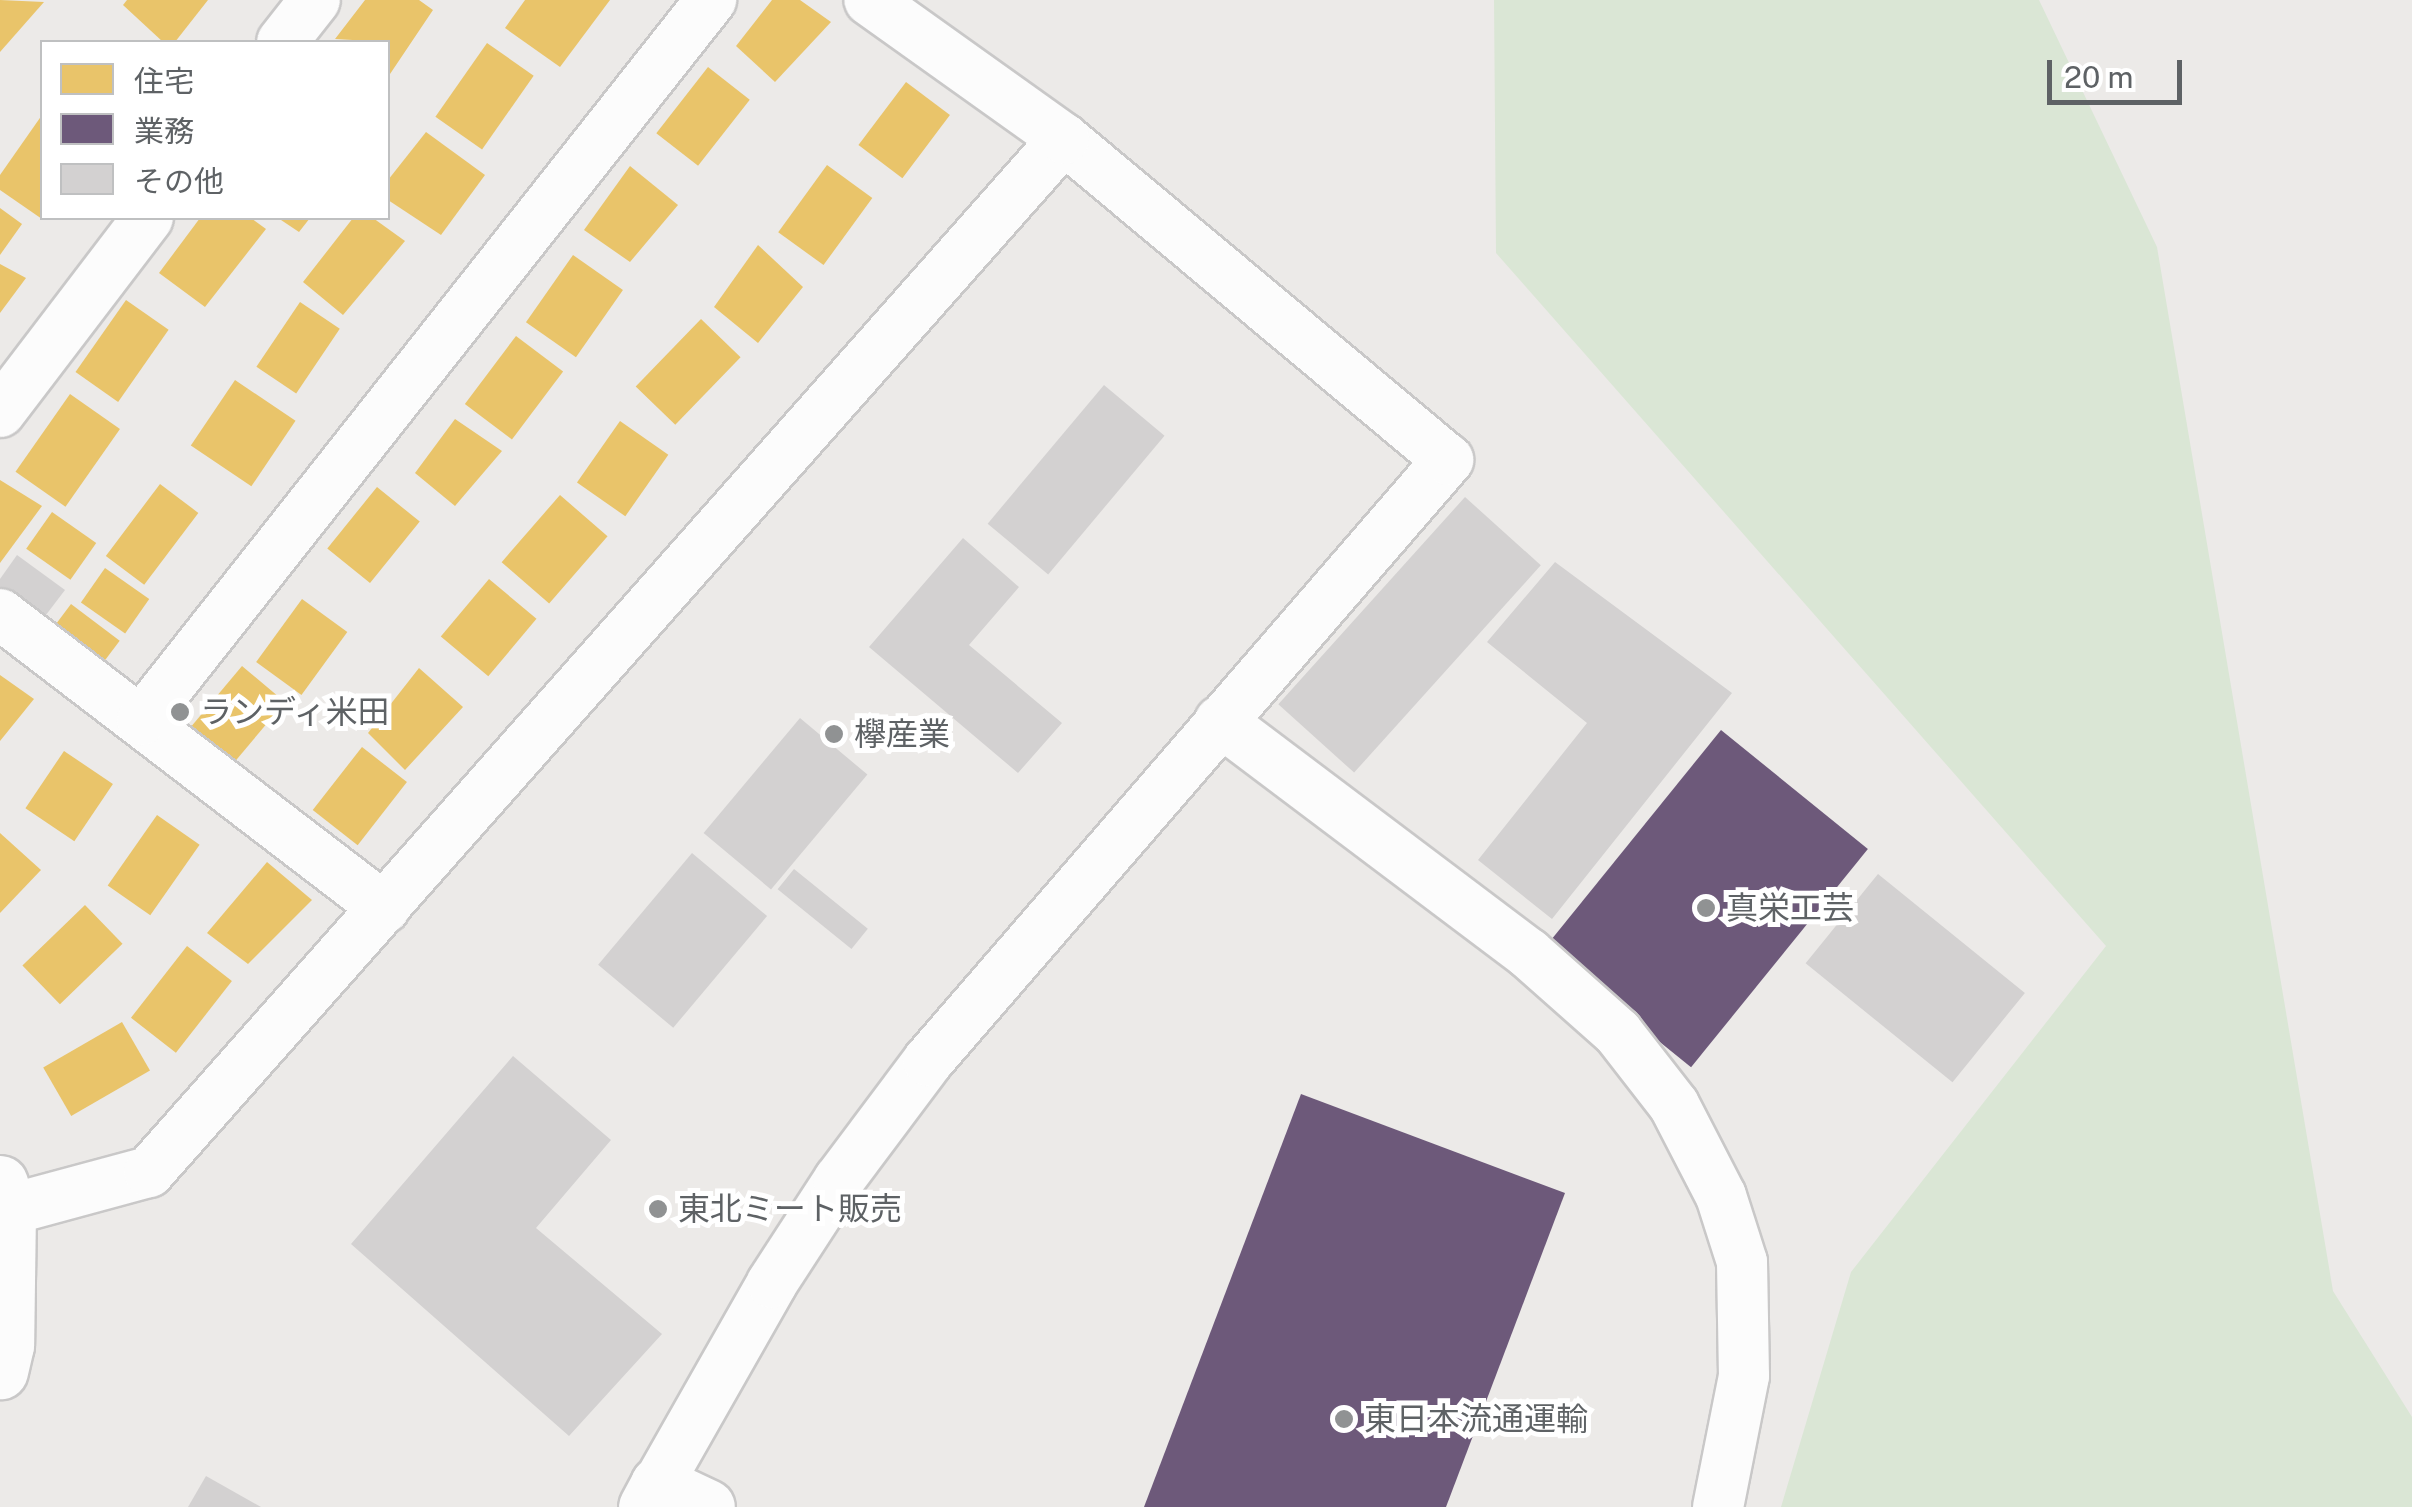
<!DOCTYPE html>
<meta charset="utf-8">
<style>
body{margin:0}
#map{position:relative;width:2412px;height:1507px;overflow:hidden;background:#eceae8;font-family:"Public Sans","Noto Sans JP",sans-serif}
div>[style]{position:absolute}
.green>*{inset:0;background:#dae6d5}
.homes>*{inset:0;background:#e9c46a;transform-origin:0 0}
.offices>*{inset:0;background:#6d597a;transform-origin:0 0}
.building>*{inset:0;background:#d3d1d1;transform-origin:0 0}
.roads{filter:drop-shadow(2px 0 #c9c8c8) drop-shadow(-2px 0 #c9c8c8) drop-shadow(0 2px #c9c8c8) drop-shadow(0 -2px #c9c8c8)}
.minor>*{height:50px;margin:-25px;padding:0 25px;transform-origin:25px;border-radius:25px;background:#fcfcfc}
.tertiary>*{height:55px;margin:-27.5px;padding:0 27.5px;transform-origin:27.5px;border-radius:27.5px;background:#fcfcfc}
.dots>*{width:28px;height:28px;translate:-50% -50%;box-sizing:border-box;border:5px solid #fff;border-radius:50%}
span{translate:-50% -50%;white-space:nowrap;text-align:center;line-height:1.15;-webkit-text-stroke:10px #fff;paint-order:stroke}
.poi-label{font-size:32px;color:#5e6265}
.left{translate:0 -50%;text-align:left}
.legend{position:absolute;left:40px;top:40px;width:350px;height:180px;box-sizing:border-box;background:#fff;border:2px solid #bfc0c1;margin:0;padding:12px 18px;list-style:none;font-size:30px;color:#5e6265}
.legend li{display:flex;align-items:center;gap:20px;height:50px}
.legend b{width:50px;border:2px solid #bfc0c1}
.scale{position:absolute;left:2047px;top:60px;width:135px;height:45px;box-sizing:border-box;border:5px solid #5e6265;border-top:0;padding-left:12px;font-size:30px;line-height:35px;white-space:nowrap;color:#5e6265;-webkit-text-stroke:8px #fff;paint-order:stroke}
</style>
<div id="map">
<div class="green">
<div style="clip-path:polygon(1494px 0,2039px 0,2157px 247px,2333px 1291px,2412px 1417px,2412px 1507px,1781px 1507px,1851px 1272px,2106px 946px,1496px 253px)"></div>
</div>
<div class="homes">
<div style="clip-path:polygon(0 0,44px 2px,0 52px)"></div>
<div style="clip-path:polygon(127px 0,208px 0,175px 42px,163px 42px,123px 5px)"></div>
<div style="clip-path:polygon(365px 0,419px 0,433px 10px,388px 77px,388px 42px,335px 39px)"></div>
<div style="clip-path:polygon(525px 0,610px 0,560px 67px,505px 28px)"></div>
<div style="clip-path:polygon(772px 0,800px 0,831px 22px,775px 82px,736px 46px)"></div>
<div style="left:487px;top:43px;width:57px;height:90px;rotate:35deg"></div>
<div style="left:708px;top:67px;width:53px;height:84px;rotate:38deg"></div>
<div style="left:906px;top:82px;width:55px;height:79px;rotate:37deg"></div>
<div style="clip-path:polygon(42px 115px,42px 219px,0 190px,0 175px)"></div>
<div style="clip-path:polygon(426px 132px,485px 175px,441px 235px,388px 200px,388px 180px)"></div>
<div style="left:827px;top:165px;width:56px;height:83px;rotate:36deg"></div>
<div style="clip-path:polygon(630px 166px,678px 205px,630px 262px,584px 230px)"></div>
<div style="clip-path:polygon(0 208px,22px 224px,0 255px)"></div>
<div style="clip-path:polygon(200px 218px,251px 218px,266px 229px,205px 307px,159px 273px)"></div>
<div style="clip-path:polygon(278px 218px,310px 218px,299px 232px)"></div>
<div style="clip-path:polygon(353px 218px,373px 218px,405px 241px,343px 315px,303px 282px)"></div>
<div style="clip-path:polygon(758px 245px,803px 287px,758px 343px,714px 307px)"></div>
<div style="left:573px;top:255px;width:61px;height:82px;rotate:35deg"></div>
<div style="clip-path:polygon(0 264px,26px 278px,0 313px)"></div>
<div style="left:126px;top:300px;width:52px;height:88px;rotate:35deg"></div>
<div style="left:300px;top:302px;width:48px;height:78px;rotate:34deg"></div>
<div style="left:701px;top:319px;width:55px;height:94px;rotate:44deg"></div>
<div style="left:516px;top:336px;width:59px;height:85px;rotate:37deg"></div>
<div style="left:235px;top:380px;width:73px;height:79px;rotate:34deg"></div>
<div style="left:70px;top:394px;width:61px;height:95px;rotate:35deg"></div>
<div style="clip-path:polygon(455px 419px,502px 451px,455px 506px,415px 473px)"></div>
<div style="left:620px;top:421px;width:59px;height:75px;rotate:35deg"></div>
<div style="clip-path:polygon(0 480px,42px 506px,0 563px)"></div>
<div style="left:160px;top:484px;width:48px;height:90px;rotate:37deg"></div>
<div style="left:377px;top:487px;width:55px;height:79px;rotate:39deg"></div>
<div style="left:560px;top:495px;width:63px;height:89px;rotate:41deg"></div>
<div style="left:52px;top:512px;width:54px;height:45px;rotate:35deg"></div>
<div style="left:105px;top:568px;width:54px;height:42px;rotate:35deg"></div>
<div style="left:489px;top:579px;width:62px;height:75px;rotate:40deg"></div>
<div style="left:302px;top:599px;width:56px;height:78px;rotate:36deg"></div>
<div style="left:71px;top:604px;width:61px;height:44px;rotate:37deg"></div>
<div style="left:242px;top:666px;width:56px;height:78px;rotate:40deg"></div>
<div style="clip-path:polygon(419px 668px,463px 707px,405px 770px,368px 733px)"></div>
<div style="clip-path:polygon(0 675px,34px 699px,0 741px)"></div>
<div style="left:362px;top:747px;width:57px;height:80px;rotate:38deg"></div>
<div style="left:64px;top:751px;width:59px;height:69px;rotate:34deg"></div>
<div style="left:157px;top:815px;width:52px;height:86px;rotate:35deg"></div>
<div style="clip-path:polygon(0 833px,41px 870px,0 913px)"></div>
<div style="clip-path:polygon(267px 862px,312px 900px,248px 964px,207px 933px)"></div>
<div style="left:85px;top:905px;width:54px;height:87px;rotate:46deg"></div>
<div style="left:187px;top:946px;width:57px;height:91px;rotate:38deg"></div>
<div style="left:122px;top:1022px;width:56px;height:91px;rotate:60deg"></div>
</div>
<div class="offices">
<div style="left:1721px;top:730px;width:189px;height:281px;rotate:39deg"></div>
<div style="clip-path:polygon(1301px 1094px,1565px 1193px,1446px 1507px,1144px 1507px)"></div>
</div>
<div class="building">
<div style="left:1104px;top:385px;width:79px;height:181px;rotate:40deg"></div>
<div style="left:1465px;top:497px;width:102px;height:279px;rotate:42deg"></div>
<div style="clip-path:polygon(963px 538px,1019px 587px,969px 645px,1062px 723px,1018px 773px,869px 647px)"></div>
<div style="clip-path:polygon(17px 555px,65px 590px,36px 628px,0 600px,0 579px)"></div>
<div style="clip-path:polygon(1555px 562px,1732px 693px,1552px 919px,1478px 860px,1587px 723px,1487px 642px)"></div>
<div style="left:800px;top:718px;width:88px;height:150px;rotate:40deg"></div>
<div style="left:692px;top:853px;width:98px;height:146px;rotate:40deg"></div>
<div style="left:794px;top:869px;width:95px;height:26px;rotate:39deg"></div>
<div style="left:1878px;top:874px;width:189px;height:115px;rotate:39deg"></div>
<div style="clip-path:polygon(513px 1056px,611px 1140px,536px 1228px,662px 1334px,569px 1436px,351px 1244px)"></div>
<div style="clip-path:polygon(206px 1476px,261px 1507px,188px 1507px)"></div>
</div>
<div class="roads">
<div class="minor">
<div style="left:282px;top:42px;width:53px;rotate:-51.8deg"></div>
<div style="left:0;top:412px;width:244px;rotate:-52.7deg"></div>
<div style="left:0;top:614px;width:484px;rotate:37.4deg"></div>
<div style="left:142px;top:720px;width:918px;rotate:-51.68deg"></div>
<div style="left:1220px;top:721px;width:386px;rotate:37deg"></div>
<div style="left:1528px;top:953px;width:120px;rotate:41.6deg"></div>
<div style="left:1618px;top:1033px;width:91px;rotate:52.1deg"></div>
<div style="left:1674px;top:1105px;width:102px;rotate:62.7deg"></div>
<div style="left:1721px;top:1196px;width:69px;rotate:72.3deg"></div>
<div style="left:1742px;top:1262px;width:114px;rotate:89deg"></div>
<div style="left:1744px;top:1376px;width:134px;rotate:101.2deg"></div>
<div style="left:8px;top:1210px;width:146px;rotate:-15.1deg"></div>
<div style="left:149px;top:1172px;width:1380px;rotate:-48.47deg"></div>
<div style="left:658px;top:1484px;width:231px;rotate:-60.4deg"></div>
<div style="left:772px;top:1283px;width:123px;rotate:-57deg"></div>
<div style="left:839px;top:1180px;width:149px;rotate:-53.2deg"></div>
<div style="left:928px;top:1061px;width:795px;rotate:-49.13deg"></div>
<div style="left:1448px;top:460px;width:500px;rotate:-140.11deg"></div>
<div style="left:1064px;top:139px;width:239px;rotate:-144.5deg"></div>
</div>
<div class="tertiary">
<div style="left:0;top:1183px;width:28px;rotate:73deg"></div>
<div style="left:8px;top:1210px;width:135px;rotate:90.8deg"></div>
<div style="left:6px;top:1345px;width:27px;rotate:103deg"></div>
<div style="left:646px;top:1507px;width:26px;rotate:-62deg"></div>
<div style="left:658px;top:1484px;width:54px;rotate:25.1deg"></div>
</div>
</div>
<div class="dots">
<div style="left:180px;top:712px;background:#909293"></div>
<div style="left:834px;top:734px;background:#909293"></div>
<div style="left:1706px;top:908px;background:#909293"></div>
<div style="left:658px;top:1209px;background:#909293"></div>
<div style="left:1344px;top:1419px;background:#909293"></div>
</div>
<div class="poi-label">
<span class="left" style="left:200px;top:712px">ランディ米田</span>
<span class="left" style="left:854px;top:734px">欅産業</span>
<span class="left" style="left:1726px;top:908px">真栄工芸</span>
<span class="left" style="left:678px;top:1209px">東北ミート販売</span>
<span class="left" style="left:1364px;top:1419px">東日本流通運輸</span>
</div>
<ul class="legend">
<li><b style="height:28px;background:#e9c46a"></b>住宅</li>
<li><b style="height:28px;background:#6d597a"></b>業務</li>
<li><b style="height:28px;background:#d3d1d1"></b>その他</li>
</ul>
<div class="scale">20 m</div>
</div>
